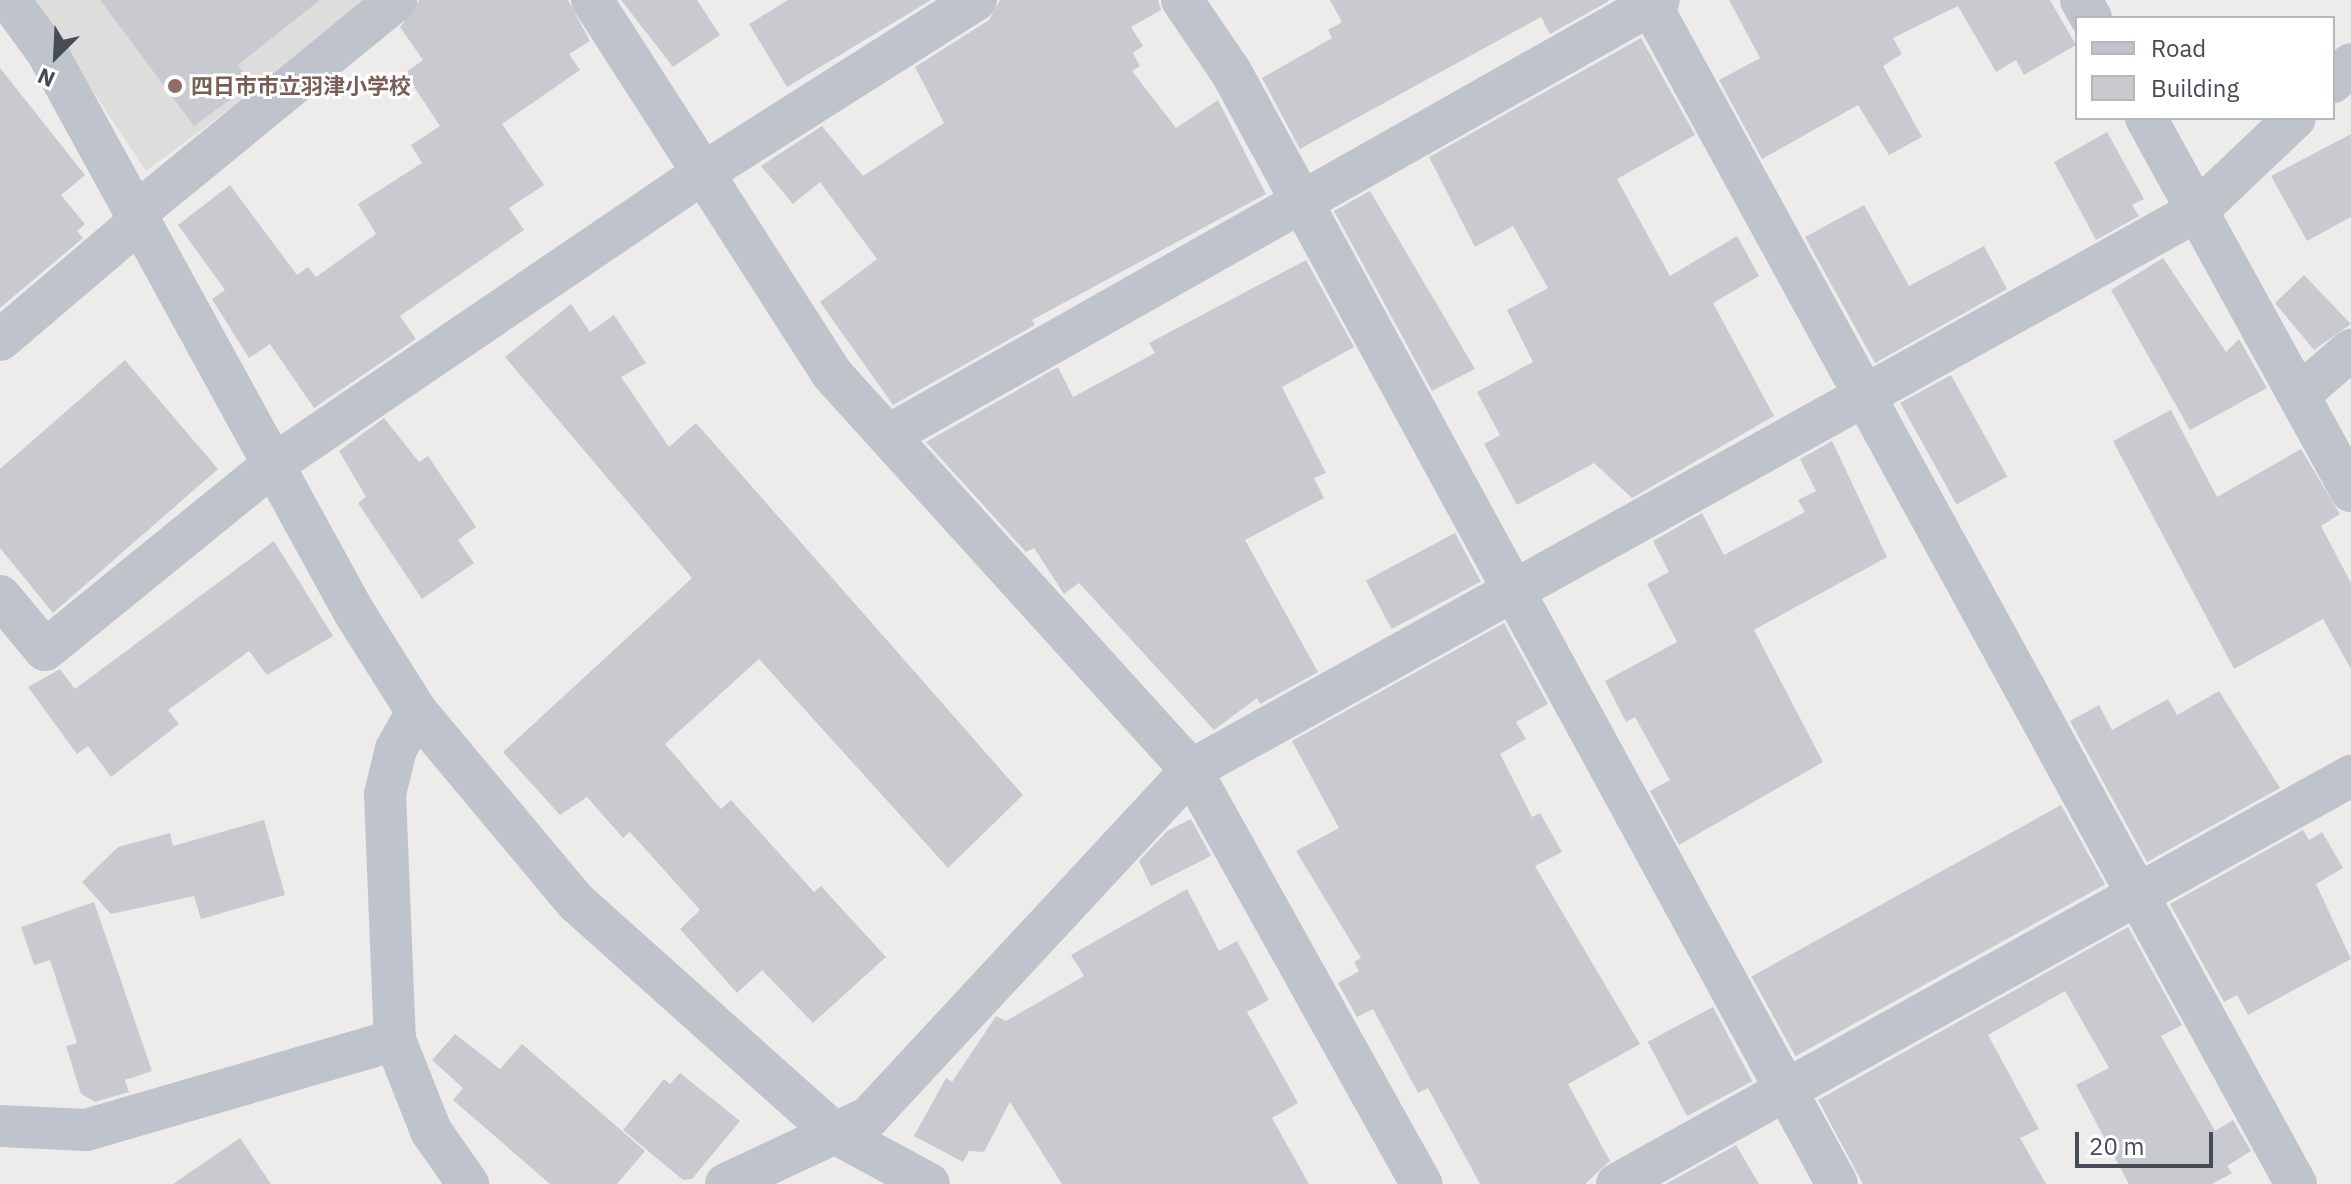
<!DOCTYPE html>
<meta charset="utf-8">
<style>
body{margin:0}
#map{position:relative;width:2351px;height:1184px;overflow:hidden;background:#eeeceb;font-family:"IBM Plex Sans","Noto Sans JP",sans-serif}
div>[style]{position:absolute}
.education>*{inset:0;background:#dfdddc}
.building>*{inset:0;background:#c9cad0;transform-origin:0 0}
.minor>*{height:42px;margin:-21px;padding:0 21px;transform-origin:21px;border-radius:21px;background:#bec3cc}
.dots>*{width:22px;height:22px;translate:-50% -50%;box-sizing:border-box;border:4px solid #fff;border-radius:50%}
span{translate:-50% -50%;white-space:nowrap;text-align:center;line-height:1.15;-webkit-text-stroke:6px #fff;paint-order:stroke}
.education-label{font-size:22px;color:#785e54;font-weight:700}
.left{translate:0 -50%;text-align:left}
.legend{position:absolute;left:2075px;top:16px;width:260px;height:104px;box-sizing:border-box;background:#fff;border:2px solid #b5b7bb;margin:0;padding:10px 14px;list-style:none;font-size:24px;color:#464c56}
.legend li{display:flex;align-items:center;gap:16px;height:40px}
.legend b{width:40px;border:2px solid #b5b7bb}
.north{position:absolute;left:16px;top:16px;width:80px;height:80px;-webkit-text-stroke:6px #fff;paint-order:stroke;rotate:204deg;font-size:22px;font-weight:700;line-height:32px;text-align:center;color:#464c56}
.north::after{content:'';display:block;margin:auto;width:28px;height:36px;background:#464c56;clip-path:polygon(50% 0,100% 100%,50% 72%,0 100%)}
.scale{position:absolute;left:2075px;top:1132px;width:138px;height:36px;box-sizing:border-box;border:4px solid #464c56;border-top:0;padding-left:10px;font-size:24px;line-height:28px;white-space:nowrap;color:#464c56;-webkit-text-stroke:6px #fff;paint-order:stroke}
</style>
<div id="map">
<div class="education">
<div style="clip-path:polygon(32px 0,376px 0,146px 171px)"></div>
</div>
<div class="building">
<div style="clip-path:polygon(100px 0,320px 0,238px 65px,252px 84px,194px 126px)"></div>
<div style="clip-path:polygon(419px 0,568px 0,590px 41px,569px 54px,580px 70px,502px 124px,544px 185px,509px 208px,524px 230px,400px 316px,416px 339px,314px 408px,270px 344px,249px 358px,212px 299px,225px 290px,178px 225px,230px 185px,297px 275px,308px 267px,316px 277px,376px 234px,358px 204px,422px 163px,411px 145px,440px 126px,405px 73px,423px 60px,400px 27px)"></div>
<div style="clip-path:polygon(621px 0,697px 0,720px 35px,673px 67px)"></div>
<div style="clip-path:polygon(788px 0,931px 0,787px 87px,749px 24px)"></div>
<div style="clip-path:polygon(1000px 0,1158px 0,1161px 10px,1131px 27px,1143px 46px,1133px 53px,1140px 66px,1132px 71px,1176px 128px,1218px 100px,1266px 194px,1032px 320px,1035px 325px,893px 405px,820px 302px,877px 259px,820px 182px,793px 204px,761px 166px,822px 126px,863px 176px,944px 123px,915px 67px,989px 20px)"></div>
<div style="clip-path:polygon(1330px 0,1608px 0,1609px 1px,1550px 34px,1541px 17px,1300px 149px,1262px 78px,1332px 38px,1328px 30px,1342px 22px)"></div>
<div style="clip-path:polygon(1729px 0,2050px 0,2076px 45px,2024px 75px,2016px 60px,1996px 72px,1958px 6px,1893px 38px,1902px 54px,1883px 66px,1922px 137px,1889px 155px,1858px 105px,1762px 159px,1719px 80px,1760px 58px)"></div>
<div style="clip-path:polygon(1641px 38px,1695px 135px,1617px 179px,1670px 276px,1737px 236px,1759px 276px,1713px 303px,1774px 416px,1632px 498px,1594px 463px,1517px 505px,1484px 444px,1500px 435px,1477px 392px,1533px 362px,1507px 310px,1548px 288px,1513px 226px,1475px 247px,1429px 157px)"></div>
<div style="clip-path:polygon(0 68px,85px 175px,61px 195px,85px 224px,77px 231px,83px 238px,0 308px)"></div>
<div style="clip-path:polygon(2107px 132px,2144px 199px,2132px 205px,2139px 216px,2096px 240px,2054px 162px)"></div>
<div style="clip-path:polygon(2351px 134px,2351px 217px,2307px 241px,2271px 176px)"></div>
<div style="clip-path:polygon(1370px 191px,1475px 369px,1432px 391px,1334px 211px)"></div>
<div style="clip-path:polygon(1864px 205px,1909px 286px,1984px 246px,2007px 289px,1875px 363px,1805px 237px)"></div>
<div style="clip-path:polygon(2163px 258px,2226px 352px,2239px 339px,2267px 388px,2190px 430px,2111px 290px)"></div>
<div style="clip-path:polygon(1306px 260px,1354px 347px,1282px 387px,1326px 473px,1314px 478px,1324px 498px,1245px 540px,1318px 672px,1260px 704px,1257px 698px,1214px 730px,1079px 583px,1064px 594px,1034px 548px,1026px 552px,926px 442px,1058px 367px,1073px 397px,1155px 353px,1149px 343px)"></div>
<div style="clip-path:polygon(2304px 275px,2351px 324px,2314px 350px,2275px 303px)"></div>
<div style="clip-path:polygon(571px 304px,590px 332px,614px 315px,646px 363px,621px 377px,669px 447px,696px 423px,1023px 795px,948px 868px,759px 659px,665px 744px,721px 809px,731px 800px,814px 892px,821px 886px,886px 957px,813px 1023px,762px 970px,737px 993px,680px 929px,700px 910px,630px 832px,623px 838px,587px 797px,560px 815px,503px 752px,692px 578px,505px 357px)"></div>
<div style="clip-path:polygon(125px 360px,218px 469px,53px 613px,0 548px,0 469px)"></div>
<div style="left:1951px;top:375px;width:116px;height:58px;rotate:61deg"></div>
<div style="clip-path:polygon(2171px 410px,2217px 497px,2301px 449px,2340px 514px,2321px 526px,2351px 583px,2351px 669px,2323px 619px,2234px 669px,2113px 441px)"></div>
<div style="clip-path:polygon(384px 418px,419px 462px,428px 456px,476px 527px,458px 540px,474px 563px,422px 599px,358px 503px,366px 497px,339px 451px)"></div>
<div style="clip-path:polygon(1832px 441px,1887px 557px,1754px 630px,1823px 762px,1679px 845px,1650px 791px,1670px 780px,1635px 717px,1626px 722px,1605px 681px,1677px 642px,1647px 584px,1669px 572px,1653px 541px,1702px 513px,1724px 555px,1805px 512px,1798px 500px,1816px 491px,1800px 459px)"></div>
<div style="left:1455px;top:533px;width:55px;height:101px;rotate:62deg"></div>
<div style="clip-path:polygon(274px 541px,333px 636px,267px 675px,249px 651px,168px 710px,179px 724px,111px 777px,88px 746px,77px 754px,28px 687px,60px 669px,75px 689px)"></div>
<div style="clip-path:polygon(1504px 623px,1548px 704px,1516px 722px,1526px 739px,1500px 754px,1532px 817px,1540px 813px,1562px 852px,1535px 866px,1640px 1044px,1568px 1084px,1610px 1161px,1585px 1184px,1480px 1184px,1428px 1088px,1418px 1093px,1373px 1009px,1357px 1017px,1338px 983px,1359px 971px,1354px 962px,1361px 958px,1296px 851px,1339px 828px,1292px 741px)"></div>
<div style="clip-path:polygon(2219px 691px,2280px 788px,2147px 862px,2070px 721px,2099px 705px,2112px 730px,2168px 699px,2177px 715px)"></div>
<div style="left:2061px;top:805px;width:91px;height:354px;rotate:61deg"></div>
<div style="clip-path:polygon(1191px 819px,1211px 856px,1151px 886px,1139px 861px,1167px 831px)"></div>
<div style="clip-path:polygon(264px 820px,285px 895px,201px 919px,194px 896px,111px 914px,82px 882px,118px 847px,170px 833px,173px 846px)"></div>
<div style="clip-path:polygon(2303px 830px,2309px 840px,2322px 832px,2343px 868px,2316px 884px,2351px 959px,2248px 1015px,2237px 995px,2224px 1002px,2170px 904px)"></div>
<div style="clip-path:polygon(1187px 889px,1219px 951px,1237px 941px,1269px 1000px,1247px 1012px,1298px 1103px,1272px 1118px,1309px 1184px,1062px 1184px,1010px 1102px,984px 1152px,969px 1151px,963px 1162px,914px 1136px,946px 1078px,952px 1082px,996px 1016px,1006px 1021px,1084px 976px,1071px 955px)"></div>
<div style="clip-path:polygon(94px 902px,152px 1071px,125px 1080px,129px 1092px,95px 1102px,81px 1094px,66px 1046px,77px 1043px,50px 960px,34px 965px,21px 927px)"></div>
<div style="clip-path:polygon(2128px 927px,2182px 1025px,2161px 1036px,2215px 1131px,2233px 1120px,2251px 1151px,2227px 1166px,2232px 1173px,2212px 1184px,2129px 1184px,2076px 1085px,2109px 1068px,2065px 991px,1988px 1035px,2039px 1129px,2020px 1138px,2046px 1184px,1863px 1184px,1818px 1100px)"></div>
<div style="left:1713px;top:1007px;width:84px;height:74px;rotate:62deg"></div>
<div style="clip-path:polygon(455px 1034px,500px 1069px,522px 1044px,645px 1151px,617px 1184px,550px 1184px,453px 1100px,463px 1088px,432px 1060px)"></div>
<div style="clip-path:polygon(680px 1073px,740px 1121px,692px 1179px,683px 1180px,623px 1130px,664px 1079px,670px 1084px)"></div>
<div style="clip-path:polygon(240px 1138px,271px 1184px,173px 1184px)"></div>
<div style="clip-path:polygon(1736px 1145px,1759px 1184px,1666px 1184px)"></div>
</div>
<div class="minor">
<div style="left:9px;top:0;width:64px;rotate:53.8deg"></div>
<div style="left:47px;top:52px;width:639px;rotate:61.27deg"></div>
<div style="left:354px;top:612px;width:118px;rotate:57.8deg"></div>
<div style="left:417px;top:712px;width:248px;rotate:50.1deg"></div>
<div style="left:576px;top:902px;width:345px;rotate:41.8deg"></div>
<div style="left:833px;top:1132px;width:109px;rotate:28.4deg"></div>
<div style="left:592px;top:0;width:444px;rotate:57.3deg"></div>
<div style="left:832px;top:374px;width:535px;rotate:47.81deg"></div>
<div style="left:1191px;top:770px;width:474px;rotate:60.9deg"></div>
<div style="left:1182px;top:0;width:87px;rotate:55.8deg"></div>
<div style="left:1231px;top:72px;width:1266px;rotate:61.41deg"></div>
<div style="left:1648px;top:0;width:1350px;rotate:61.31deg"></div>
<div style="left:2081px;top:0;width:21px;rotate:61deg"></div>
<div style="left:2333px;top:82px;width:25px;rotate:-45deg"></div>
<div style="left:2146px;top:118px;width:426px;rotate:61.2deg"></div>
<div style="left:136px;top:213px;width:336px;rotate:-39.3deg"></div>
<div style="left:0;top:340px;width:184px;rotate:-40.4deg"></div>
<div style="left:2299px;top:395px;width:69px;rotate:-40.9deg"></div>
<div style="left:889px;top:435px;width:884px;rotate:-29.46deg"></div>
<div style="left:0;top:596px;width:70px;rotate:50.2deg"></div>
<div style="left:45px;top:650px;width:294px;rotate:-39.1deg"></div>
<div style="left:273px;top:465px;width:516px;rotate:-34.18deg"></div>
<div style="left:700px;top:175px;width:327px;rotate:-32.4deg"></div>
<div style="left:417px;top:712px;width:43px;rotate:119.6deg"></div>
<div style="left:396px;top:749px;width:46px;rotate:103.7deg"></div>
<div style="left:385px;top:794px;width:246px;rotate:87.7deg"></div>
<div style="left:395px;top:1040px;width:98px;rotate:68.4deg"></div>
<div style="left:431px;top:1131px;width:65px;rotate:55.1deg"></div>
<div style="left:0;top:1126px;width:86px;rotate:2.7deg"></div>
<div style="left:86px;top:1130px;width:322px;rotate:-16.2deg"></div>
<div style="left:726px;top:1184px;width:158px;rotate:-25.1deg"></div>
<div style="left:869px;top:1117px;width:473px;rotate:-47.1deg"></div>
<div style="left:1191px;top:770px;width:1151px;rotate:-29.06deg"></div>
<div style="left:2197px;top:211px;width:135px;rotate:-43.5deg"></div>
<div style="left:1617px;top:1184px;width:840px;rotate:-29.07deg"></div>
</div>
<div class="dots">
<div style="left:175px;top:86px;background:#8d6e63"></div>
</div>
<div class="education-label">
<span class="left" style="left:191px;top:86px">四日市市立羽津小学校</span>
</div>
<ul class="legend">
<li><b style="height:10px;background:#bec3cc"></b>Road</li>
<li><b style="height:22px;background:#c9cad0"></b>Building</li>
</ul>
<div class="north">N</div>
<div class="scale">20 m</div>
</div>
